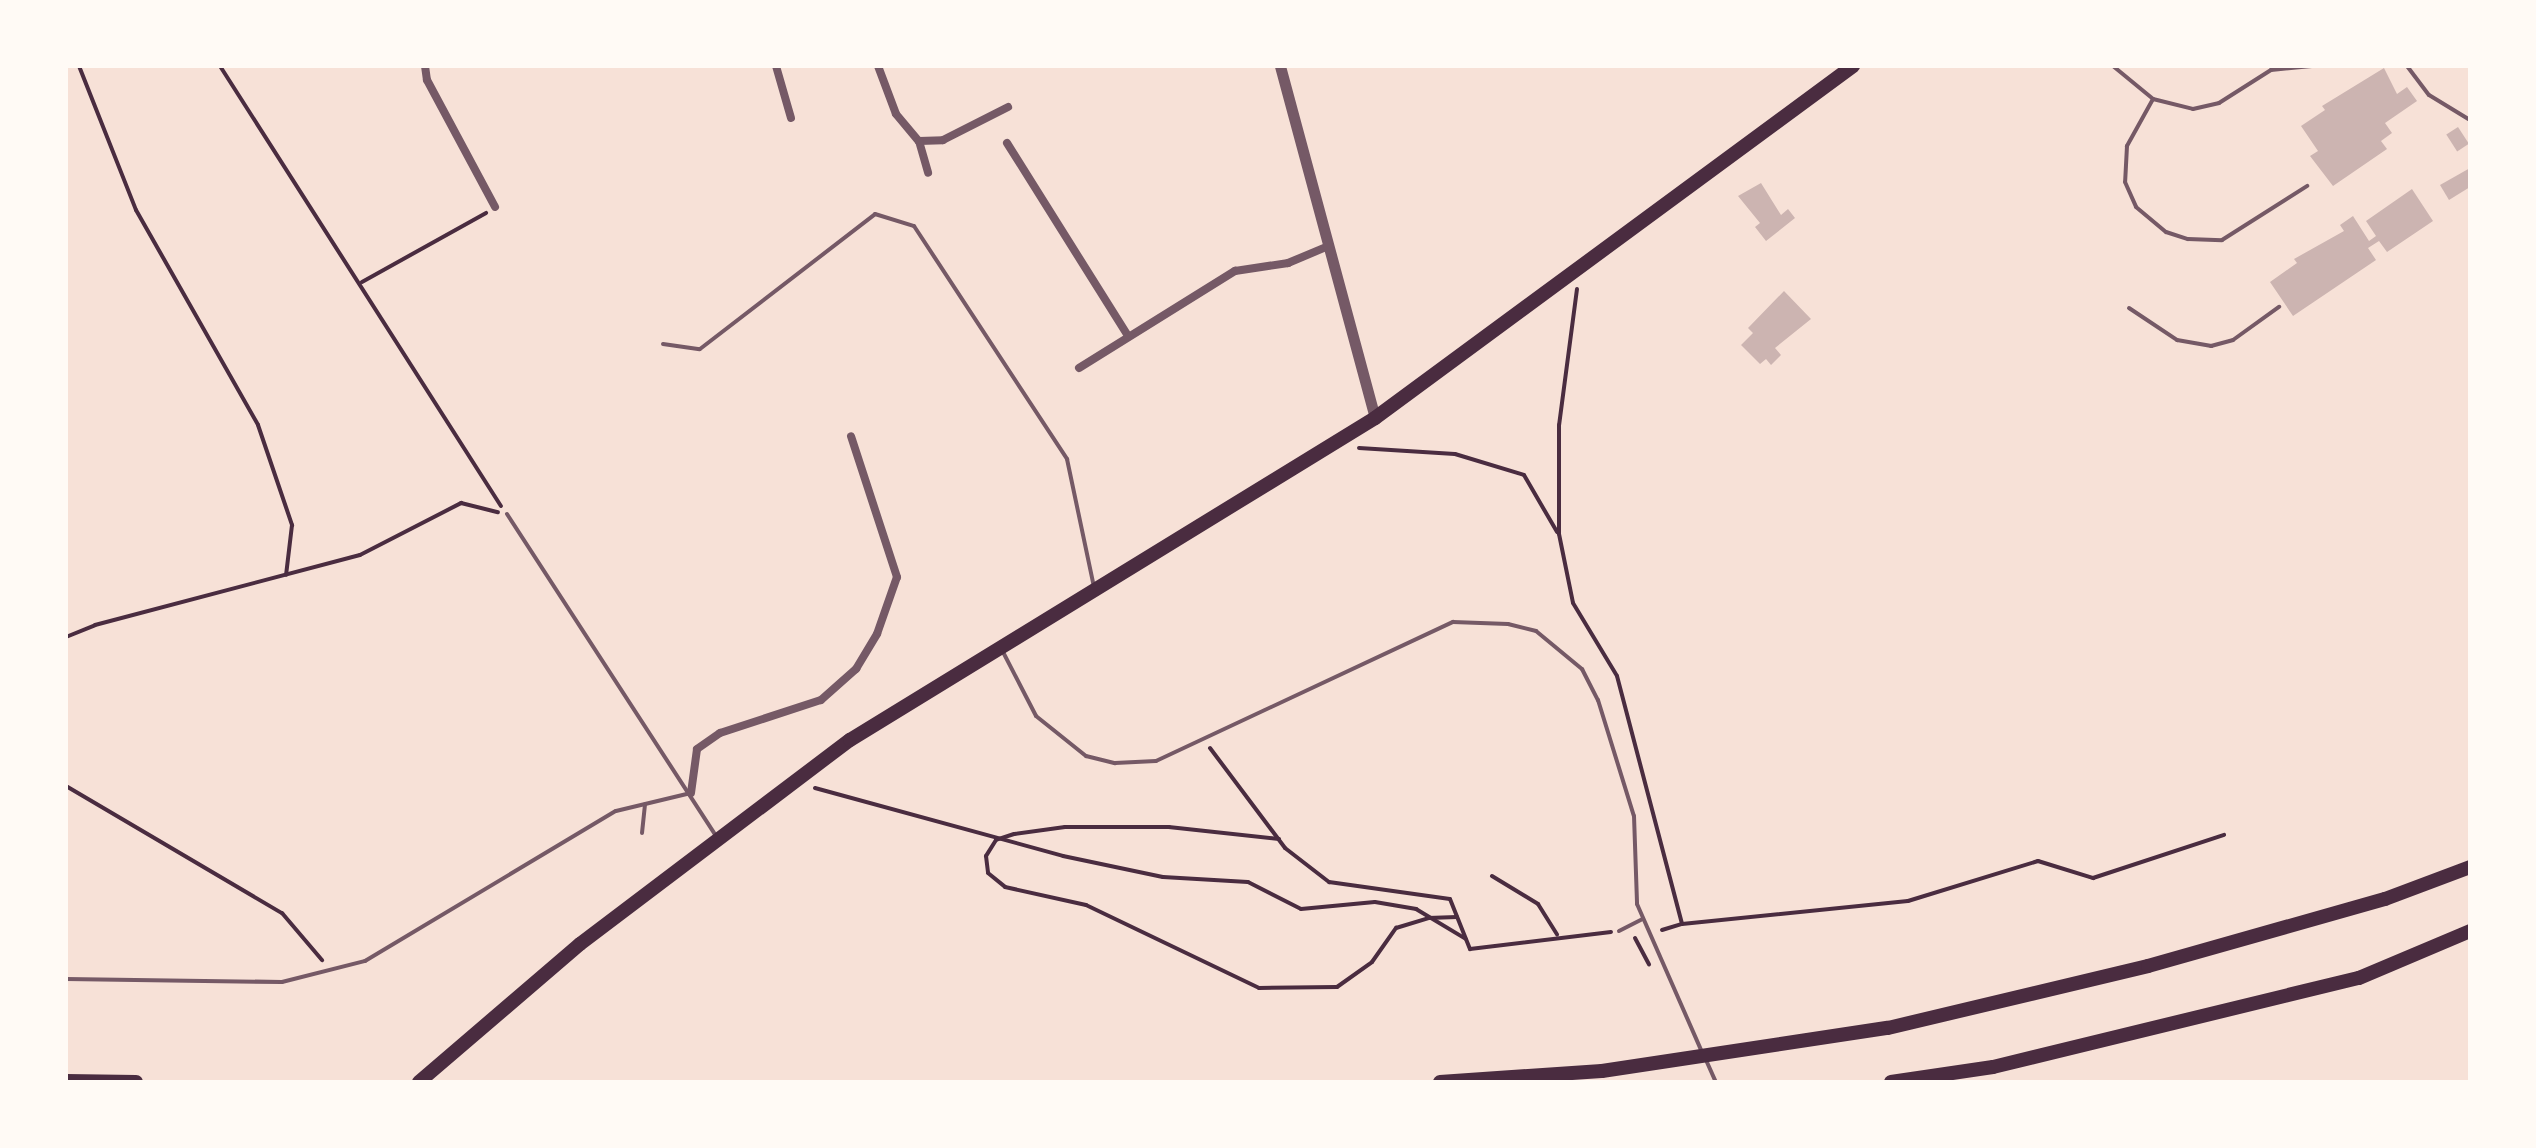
<!DOCTYPE html>
<style>
body{margin:0}
#map{position:relative;width:2536px;height:1148px;overflow:hidden;background:#f7e1d7;font-family:"Exo 2",sans-serif}
div>[style]{position:absolute}
.building>*{inset:0;background:#ccb4b1;transform-origin:0 0}
.path>*{height:4px;margin:-2px;padding:0 2px;transform-origin:2px;border-radius:2px;background:#4a2c40}
.service>*{height:4px;margin:-2px;padding:0 2px;transform-origin:2px;border-radius:2px;background:#755966}
.minor>*{height:8px;margin:-4px;padding:0 4px;transform-origin:4px;border-radius:4px;background:#755966}
.tertiary>*{height:11px;margin:-5.5px;padding:0 5.5px;transform-origin:5.5px;border-radius:5.5px;background:#755966}
.primary>*{height:14px;margin:-7px;padding:0 7px;transform-origin:7px;border-radius:7px;background:#4a2c40}
.trunk>*{height:14px;margin:-7px;padding:0 7px;transform-origin:7px;border-radius:7px;background:#4a2c40}
span{translate:-50% -50%;white-space:nowrap;text-align:center;line-height:1.15;-webkit-text-stroke:6px #fffaf5;paint-order:stroke}
.frame{position:absolute;inset:0;border:68px solid #fffaf5;pointer-events:none}
</style>
<div id="map">
<div class="building">
<div style="clip-path:polygon(2384px 68px,2397px 94px,2407px 87px,2417px 101px,2385px 123px,2392px 133px,2381px 141px,2387px 149px,2333px 186px,2310px 156px,2318px 151px,2301px 126px,2325px 110px,2322px 106px)"></div>
<div style="left:2458px;top:127px;width:20px;height:14px;rotate:57deg"></div>
<div style="clip-path:polygon(2470px 168px,2470px 187px,2449px 200px,2440px 185px)"></div>
<div style="clip-path:polygon(1761px 183px,1781px 215px,1788px 209px,1795px 218px,1766px 241px,1755px 227px,1760px 223px,1738px 196px)"></div>
<div style="clip-path:polygon(2412px 189px,2433px 221px,2387px 252px,2379px 241px,2368px 248px,2376px 260px,2293px 316px,2270px 282px,2297px 263px,2294px 259px,2344px 231px,2340px 225px,2353px 216px,2369px 241px,2376px 236px,2366px 221px)"></div>
<div style="clip-path:polygon(1784px 291px,1811px 319px,1775px 348px,1781px 355px,1771px 365px,1766px 359px,1760px 364px,1741px 345px,1753px 333px,1748px 328px)"></div>
</div>
<div class="path">
<div style="left:79px;top:66px;width:155px;rotate:68.4deg"></div>
<div style="left:136px;top:210px;width:247px;rotate:60.4deg"></div>
<div style="left:258px;top:425px;width:106px;rotate:71.2deg"></div>
<div style="left:292px;top:525px;width:50px;rotate:96.8deg"></div>
<div style="left:220px;top:66px;width:522px;rotate:57.44deg"></div>
<div style="left:362px;top:282px;width:142px;rotate:-29.1deg"></div>
<div style="left:1577px;top:289px;width:137px;rotate:97.5deg"></div>
<div style="left:1559px;top:425px;width:109px;rotate:90deg"></div>
<div style="left:1559px;top:534px;width:70px;rotate:78.5deg"></div>
<div style="left:1573px;top:603px;width:85px;rotate:58.9deg"></div>
<div style="left:1617px;top:676px;width:256px;rotate:75.3deg"></div>
<div style="left:1682px;top:924px;width:227px;rotate:-5.8deg"></div>
<div style="left:1908px;top:901px;width:136px;rotate:-17.1deg"></div>
<div style="left:2038px;top:861px;width:58px;rotate:17.2deg"></div>
<div style="left:2093px;top:878px;width:138px;rotate:-18.2deg"></div>
<div style="left:1359px;top:448px;width:96px;rotate:3.6deg"></div>
<div style="left:1455px;top:454px;width:72px;rotate:16.9deg"></div>
<div style="left:1524px;top:475px;width:66px;rotate:59.9deg"></div>
<div style="left:66px;top:637px;width:31px;rotate:-22deg"></div>
<div style="left:95px;top:625px;width:274px;rotate:-14.8deg"></div>
<div style="left:360px;top:555px;width:114px;rotate:-27.2deg"></div>
<div style="left:461px;top:503px;width:38px;rotate:14deg"></div>
<div style="left:1210px;top:748px;width:125px;rotate:53.1deg"></div>
<div style="left:1285px;top:848px;width:56px;rotate:37.7deg"></div>
<div style="left:1329px;top:882px;width:122px;rotate:8deg"></div>
<div style="left:1450px;top:899px;width:54px;rotate:68.2deg"></div>
<div style="left:1470px;top:949px;width:142px;rotate:-6.9deg"></div>
<div style="left:66px;top:786px;width:251px;rotate:30.5deg"></div>
<div style="left:282px;top:913px;width:62px;rotate:49.6deg"></div>
<div style="left:815px;top:788px;width:257px;rotate:15.3deg"></div>
<div style="left:1063px;top:856px;width:102px;rotate:11.9deg"></div>
<div style="left:1163px;top:877px;width:85px;rotate:3.4deg"></div>
<div style="left:1248px;top:882px;width:59px;rotate:27deg"></div>
<div style="left:1301px;top:909px;width:74px;rotate:-5.4deg"></div>
<div style="left:1375px;top:902px;width:42px;rotate:9.7deg"></div>
<div style="left:1416px;top:909px;width:58px;rotate:31deg"></div>
<div style="left:1279px;top:839px;width:111px;rotate:-173.8deg"></div>
<div style="left:1169px;top:827px;width:104px;rotate:180deg"></div>
<div style="left:1065px;top:827px;width:51px;rotate:172.2deg"></div>
<div style="left:1014px;top:834px;width:19px;rotate:162deg"></div>
<div style="left:996px;top:840px;width:19px;rotate:122deg"></div>
<div style="left:986px;top:856px;width:17px;rotate:83deg"></div>
<div style="left:988px;top:873px;width:22px;rotate:39deg"></div>
<div style="left:1005px;top:887px;width:83px;rotate:12.5deg"></div>
<div style="left:1086px;top:905px;width:192px;rotate:25.6deg"></div>
<div style="left:1259px;top:988px;width:78px;rotate:-0.7deg"></div>
<div style="left:1337px;top:987px;width:43px;rotate:-35.5deg"></div>
<div style="left:1372px;top:962px;width:42px;rotate:-54.8deg"></div>
<div style="left:1396px;top:928px;width:34px;rotate:-17deg"></div>
<div style="left:1428px;top:918px;width:29px;rotate:-2deg"></div>
<div style="left:1492px;top:876px;width:54px;rotate:31.3deg"></div>
<div style="left:1538px;top:904px;width:36px;rotate:58deg"></div>
<div style="left:1662px;top:930px;width:21px;rotate:-17deg"></div>
<div style="left:1635px;top:938px;width:30px;rotate:62deg"></div>
</div>
<div class="service">
<div style="left:2113px;top:66px;width:52px;rotate:39.5deg"></div>
<div style="left:2153px;top:99px;width:41px;rotate:14deg"></div>
<div style="left:2193px;top:109px;width:27px;rotate:-13deg"></div>
<div style="left:2219px;top:103px;width:62px;rotate:-32.4deg"></div>
<div style="left:2271px;top:70px;width:41px;rotate:-5.6deg"></div>
<div style="left:2407px;top:66px;width:36px;rotate:53deg"></div>
<div style="left:2429px;top:95px;width:48px;rotate:31.4deg"></div>
<div style="left:2153px;top:99px;width:54px;rotate:119deg"></div>
<div style="left:2127px;top:146px;width:36px;rotate:93deg"></div>
<div style="left:2125px;top:182px;width:27px;rotate:66deg"></div>
<div style="left:2136px;top:207px;width:39px;rotate:40deg"></div>
<div style="left:2166px;top:232px;width:23px;rotate:18deg"></div>
<div style="left:2188px;top:239px;width:34px;rotate:2deg"></div>
<div style="left:2222px;top:240px;width:101px;rotate:-32.4deg"></div>
<div style="left:2129px;top:308px;width:58px;rotate:33.7deg"></div>
<div style="left:2177px;top:340px;width:35px;rotate:10deg"></div>
<div style="left:2211px;top:346px;width:23px;rotate:-15deg"></div>
<div style="left:2233px;top:340px;width:57px;rotate:-35.7deg"></div>
<div style="left:663px;top:344px;width:37px;rotate:8deg"></div>
<div style="left:700px;top:349px;width:221px;rotate:-37.6deg"></div>
<div style="left:875px;top:214px;width:41px;rotate:17.1deg"></div>
<div style="left:914px;top:226px;width:279px;rotate:56.7deg"></div>
<div style="left:1067px;top:459px;width:131px;rotate:78.1deg"></div>
<div style="left:507px;top:514px;width:384px;rotate:57deg"></div>
<div style="left:1002px;top:650px;width:74px;rotate:62.7deg"></div>
<div style="left:1036px;top:716px;width:64px;rotate:38.7deg"></div>
<div style="left:1086px;top:756px;width:30px;rotate:14deg"></div>
<div style="left:1115px;top:763px;width:41px;rotate:-2.8deg"></div>
<div style="left:1156px;top:761px;width:328px;rotate:-25.1deg"></div>
<div style="left:1453px;top:622px;width:55px;rotate:2.1deg"></div>
<div style="left:1508px;top:624px;width:29px;rotate:14deg"></div>
<div style="left:1536px;top:631px;width:60px;rotate:39.6deg"></div>
<div style="left:1582px;top:669px;width:35px;rotate:63deg"></div>
<div style="left:1598px;top:700px;width:121px;rotate:72.8deg"></div>
<div style="left:1634px;top:816px;width:88px;rotate:88deg"></div>
<div style="left:1637px;top:904px;width:162px;rotate:66.3deg"></div>
<div style="left:642px;top:833px;width:29px;rotate:-84deg"></div>
<div style="left:1619px;top:931px;width:27px;rotate:-27deg"></div>
<div style="left:66px;top:979px;width:216px;rotate:0.8deg"></div>
<div style="left:282px;top:982px;width:86px;rotate:-14.2deg"></div>
<div style="left:365px;top:961px;width:292px;rotate:-30.9deg"></div>
<div style="left:616px;top:811px;width:77px;rotate:-13.5deg"></div>
<div style="left:1706px;top:1060px;width:24px;rotate:66deg"></div>
</div>
<div class="minor">
<div style="left:425px;top:66px;width:14px;rotate:82deg"></div>
<div style="left:427px;top:80px;width:144px;rotate:61.8deg"></div>
<div style="left:776px;top:66px;width:54px;rotate:73.9deg"></div>
<div style="left:878px;top:66px;width:51px;rotate:69.4deg"></div>
<div style="left:896px;top:114px;width:35px;rotate:50deg"></div>
<div style="left:919px;top:141px;width:24px;rotate:-2deg"></div>
<div style="left:943px;top:140px;width:73px;rotate:-26.9deg"></div>
<div style="left:919px;top:141px;width:33px;rotate:74deg"></div>
<div style="left:1007px;top:143px;width:228px;rotate:57.9deg"></div>
<div style="left:1079px;top:368px;width:184px;rotate:-31.9deg"></div>
<div style="left:1235px;top:271px;width:54px;rotate:-8.6deg"></div>
<div style="left:1288px;top:263px;width:41px;rotate:-22.8deg"></div>
<div style="left:691px;top:793px;width:44px;rotate:-82.2deg"></div>
<div style="left:697px;top:749px;width:28px;rotate:-35deg"></div>
<div style="left:720px;top:733px;width:106px;rotate:-18.1deg"></div>
<div style="left:821px;top:700px;width:47px;rotate:-41.5deg"></div>
<div style="left:856px;top:669px;width:41px;rotate:-59deg"></div>
<div style="left:877px;top:634px;width:60px;rotate:-70.7deg"></div>
<div style="left:897px;top:577px;width:148px;rotate:-108.1deg"></div>
</div>
<div class="tertiary">
<div style="left:1280px;top:66px;width:365px;rotate:74.9deg"></div>
</div>
<div class="primary">
<div style="left:419px;top:1082px;width:212px;rotate:-40.6deg"></div>
<div style="left:580px;top:944px;width:338px;rotate:-37.1deg"></div>
<div style="left:850px;top:740px;width:616px;rotate:-31.52deg"></div>
<div style="left:1375px;top:418px;width:594px;rotate:-36.37deg"></div>
</div>
<div class="trunk">
<div style="left:66px;top:1081px;width:70px;rotate:0.8deg"></div>
<div style="left:1440px;top:1082px;width:162px;rotate:-3.9deg"></div>
<div style="left:1602px;top:1071px;width:289px;rotate:-8.6deg"></div>
<div style="left:1888px;top:1028px;width:267px;rotate:-13.4deg"></div>
<div style="left:2148px;top:966px;width:246px;rotate:-15.8deg"></div>
<div style="left:2385px;top:899px;width:91px;rotate:-20.6deg"></div>
<div style="left:1891px;top:1082px;width:103px;rotate:-8.4deg"></div>
<div style="left:1993px;top:1067px;width:377px;rotate:-13.7deg"></div>
<div style="left:2359px;top:978px;width:121px;rotate:-22.9deg"></div>
</div>
<div class="frame"></div>
</div>
